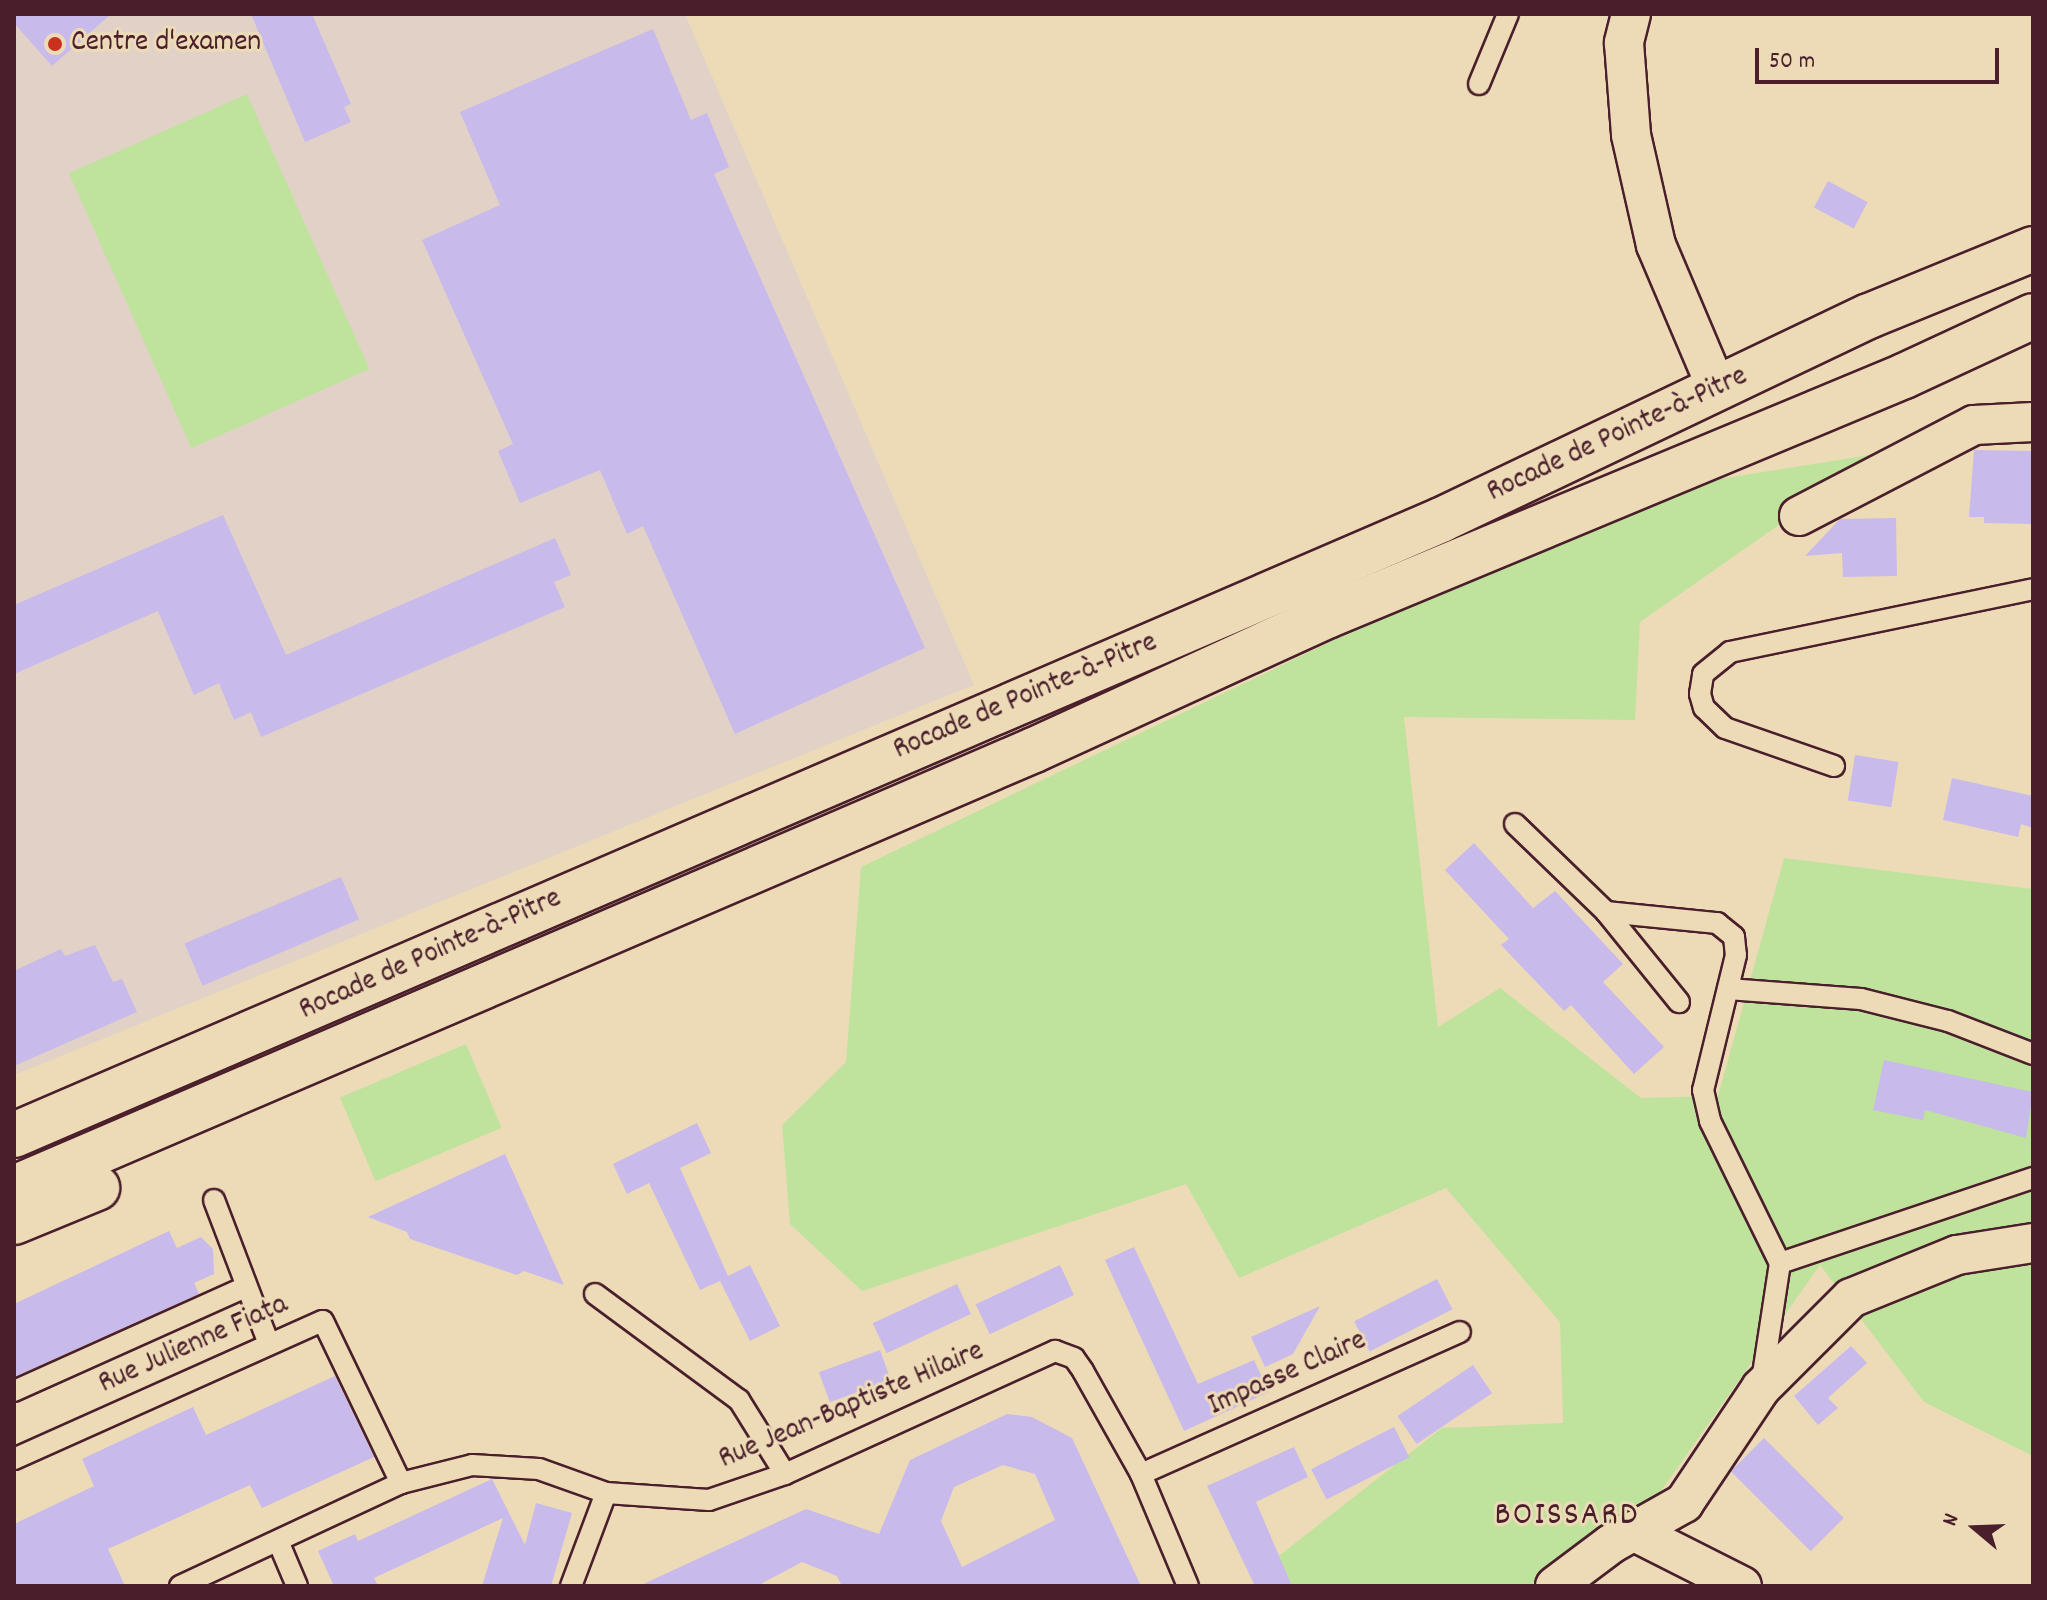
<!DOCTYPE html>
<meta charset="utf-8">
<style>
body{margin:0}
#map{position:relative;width:2047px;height:1600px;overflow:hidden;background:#eddbb8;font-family:Dekko,sans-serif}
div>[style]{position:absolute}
.built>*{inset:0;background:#e2d1c7}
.green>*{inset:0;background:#bfe39d;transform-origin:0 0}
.building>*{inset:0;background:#c8baeb;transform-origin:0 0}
.roads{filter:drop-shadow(2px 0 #4a1f2b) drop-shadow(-2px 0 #4a1f2b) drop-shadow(0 2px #4a1f2b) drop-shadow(0 -2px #4a1f2b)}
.service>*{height:20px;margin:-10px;padding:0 10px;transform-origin:10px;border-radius:10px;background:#eddbb8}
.minor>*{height:38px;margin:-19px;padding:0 19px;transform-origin:19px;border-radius:19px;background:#eddbb8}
.trunk>*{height:44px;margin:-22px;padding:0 22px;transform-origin:22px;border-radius:22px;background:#eddbb8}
.dots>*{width:22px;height:22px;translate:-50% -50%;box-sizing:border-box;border:4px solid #eddbb8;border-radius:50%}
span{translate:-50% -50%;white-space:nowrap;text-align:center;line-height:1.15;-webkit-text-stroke:6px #eddbb8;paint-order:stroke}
.poi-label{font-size:30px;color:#4a1f2b}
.left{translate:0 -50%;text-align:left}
.street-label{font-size:30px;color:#4a1f2b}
.quarter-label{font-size:34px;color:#4a1f2b;letter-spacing:2px}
.frame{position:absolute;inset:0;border:16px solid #4a1f2b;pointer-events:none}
.north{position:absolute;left:1935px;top:1488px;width:80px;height:80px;-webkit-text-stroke:6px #eddbb8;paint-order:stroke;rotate:289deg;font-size:22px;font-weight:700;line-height:32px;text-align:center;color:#4a1f2b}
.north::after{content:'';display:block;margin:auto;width:28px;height:36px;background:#4a1f2b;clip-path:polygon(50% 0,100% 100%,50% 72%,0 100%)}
.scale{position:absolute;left:1755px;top:48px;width:244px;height:36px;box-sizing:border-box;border:4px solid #4a1f2b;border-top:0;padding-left:10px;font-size:24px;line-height:28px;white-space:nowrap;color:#4a1f2b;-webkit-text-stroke:6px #eddbb8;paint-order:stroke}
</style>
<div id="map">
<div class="built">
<div style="clip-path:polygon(14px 14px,685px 14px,974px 685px,14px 1075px)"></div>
</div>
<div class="green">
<div style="left:247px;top:94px;width:301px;height:195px;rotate:66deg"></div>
<div style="clip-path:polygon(1882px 453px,1640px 622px,1635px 720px,1404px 717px,1438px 1027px,1500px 988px,1641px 1098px,1718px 1096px,1784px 858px,2033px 889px,2033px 1456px,1924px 1402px,1820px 1265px,1633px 1531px,1616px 1541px,1596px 1586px,1271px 1586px,1267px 1565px,1442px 1428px,1563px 1423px,1560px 1322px,1446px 1188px,1239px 1278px,1186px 1184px,862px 1291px,790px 1224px,782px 1125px,846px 1062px,861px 867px,1645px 491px)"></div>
<div style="left:466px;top:1044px;width:91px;height:137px;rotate:67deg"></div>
</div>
<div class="building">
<div style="clip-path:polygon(14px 14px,111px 14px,52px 66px,14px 23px)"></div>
<div style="clip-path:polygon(251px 14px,312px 14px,351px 104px,344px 107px,351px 122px,305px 142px)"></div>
<div style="clip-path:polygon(653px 29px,691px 120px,707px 113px,729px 167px,714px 174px,925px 648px,735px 734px,643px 526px,627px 534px,600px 470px,520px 503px,498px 451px,513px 444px,422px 240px,500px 205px,460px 112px)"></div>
<div style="left:1828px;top:181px;width:45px;height:30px;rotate:28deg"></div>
<div style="clip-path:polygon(1974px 450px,2033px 451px,2033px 524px,1984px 523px,1984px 517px,1969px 517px)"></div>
<div style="clip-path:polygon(223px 515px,286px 655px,555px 538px,571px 575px,554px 582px,565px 607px,261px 737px,251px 712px,234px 720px,219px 683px,194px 695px,158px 611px,14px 674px,14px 605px)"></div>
<div style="clip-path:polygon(1896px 518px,1897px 576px,1843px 577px,1842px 553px,1805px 556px,1840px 519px)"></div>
<div style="left:1855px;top:755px;width:44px;height:46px;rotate:9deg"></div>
<div style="clip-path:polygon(1952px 778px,2033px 796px,2033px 828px,2021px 824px,2018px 837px,1943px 820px)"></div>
<div style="clip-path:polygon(1474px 843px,1533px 908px,1555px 891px,1623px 964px,1603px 982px,1664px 1047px,1634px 1074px,1571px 1005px,1564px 1011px,1501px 945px,1509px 939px,1445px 870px)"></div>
<div style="left:341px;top:877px;width:46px;height:170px;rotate:67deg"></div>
<div style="clip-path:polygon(95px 945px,113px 982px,122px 979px,137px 1012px,14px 1066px,14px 971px,61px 949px,65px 956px)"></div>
<div style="clip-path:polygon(1884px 1060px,2033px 1092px,2026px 1138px,1925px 1110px,1923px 1120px,1873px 1110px)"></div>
<div style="clip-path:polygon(697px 1123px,711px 1153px,680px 1168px,728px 1276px,750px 1265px,780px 1326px,750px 1341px,720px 1281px,700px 1290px,649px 1183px,627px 1194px,613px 1164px)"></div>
<div style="clip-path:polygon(505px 1154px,564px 1285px,524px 1271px,517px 1275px,410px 1239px,407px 1232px,368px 1217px)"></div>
<div style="clip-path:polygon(169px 1231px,177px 1248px,201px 1237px,213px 1249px,214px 1274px,194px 1283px,199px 1294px,14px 1377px,14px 1304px)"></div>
<div style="clip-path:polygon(1134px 1247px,1198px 1384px,1254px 1360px,1269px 1392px,1184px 1431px,1105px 1260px)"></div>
<div style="left:1060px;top:1265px;width:33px;height:93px;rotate:65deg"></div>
<div style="left:1437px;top:1279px;width:34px;height:93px;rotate:63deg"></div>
<div style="left:957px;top:1284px;width:33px;height:93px;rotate:65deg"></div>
<div style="clip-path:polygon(1320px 1306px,1293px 1354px,1265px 1367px,1251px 1337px)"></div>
<div style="clip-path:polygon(1851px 1346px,1867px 1363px,1828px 1398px,1838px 1408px,1818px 1425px,1794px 1396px)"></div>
<div style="left:880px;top:1350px;width:32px;height:65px;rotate:70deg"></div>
<div style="left:1473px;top:1365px;width:34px;height:91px;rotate:56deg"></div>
<div style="clip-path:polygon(335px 1376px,374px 1457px,262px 1508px,250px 1485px,108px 1549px,125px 1586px,14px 1586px,14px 1524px,94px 1486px,82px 1459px,193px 1407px,206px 1435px)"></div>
<div style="clip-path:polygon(evenodd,1007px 1414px,1032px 1417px,1072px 1438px,1141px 1586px,842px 1586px,837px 1576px,802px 1562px,757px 1586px,639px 1586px,806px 1509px,879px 1534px,910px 1460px,1007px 1414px,1003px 1465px,1035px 1474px,1055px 1520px,962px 1567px,941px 1521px,954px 1487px,1003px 1465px)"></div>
<div style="left:1394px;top:1427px;width:34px;height:93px;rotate:63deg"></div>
<div style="left:1764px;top:1438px;width:113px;height:47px;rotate:45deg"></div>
<div style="clip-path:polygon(1294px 1447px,1308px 1477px,1256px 1502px,1292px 1586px,1255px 1586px,1207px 1486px)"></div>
<div style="clip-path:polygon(492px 1479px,525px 1545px,536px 1503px,572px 1513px,551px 1586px,482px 1586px,503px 1518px,374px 1578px,378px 1586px,334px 1586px,318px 1551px,355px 1534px,358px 1541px)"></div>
</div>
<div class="roads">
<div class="service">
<div style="left:1479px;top:84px;width:76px;rotate:-67.5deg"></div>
<div style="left:1834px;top:766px;width:115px;rotate:-160.8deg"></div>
<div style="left:1725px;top:728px;width:29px;rotate:-136deg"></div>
<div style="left:1704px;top:708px;width:15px;rotate:-106deg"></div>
<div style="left:1700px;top:694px;width:20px;rotate:-81deg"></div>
<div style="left:1703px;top:674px;width:35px;rotate:-39deg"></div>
<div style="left:1730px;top:652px;width:309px;rotate:-11.7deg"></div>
<div style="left:1515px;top:824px;width:127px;rotate:44deg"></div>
<div style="left:1606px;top:912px;width:116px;rotate:51deg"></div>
<div style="left:1606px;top:912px;width:112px;rotate:5.7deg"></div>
<div style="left:1717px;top:923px;width:22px;rotate:39deg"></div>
<div style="left:1734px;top:937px;width:18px;rotate:84deg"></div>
<div style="left:1736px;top:955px;width:139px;rotate:103.7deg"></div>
<div style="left:1703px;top:1090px;width:32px;rotate:77deg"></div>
<div style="left:1710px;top:1121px;width:158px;rotate:63.8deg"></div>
<div style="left:1780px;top:1263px;width:118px;rotate:98.7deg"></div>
<div style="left:1728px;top:989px;width:133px;rotate:4.3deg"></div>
<div style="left:1861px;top:999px;width:90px;rotate:14.2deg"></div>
<div style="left:1948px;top:1021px;width:91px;rotate:21.2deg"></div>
<div style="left:214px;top:1200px;width:154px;rotate:69.1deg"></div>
<div style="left:1780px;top:1263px;width:267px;rotate:-18.6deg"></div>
<div style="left:595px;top:1294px;width:179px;rotate:36.4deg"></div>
<div style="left:739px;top:1400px;width:87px;rotate:58.1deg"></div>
<div style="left:14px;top:1391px;width:253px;rotate:-24.2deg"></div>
<div style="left:14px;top:1459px;width:338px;rotate:-24.1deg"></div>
<div style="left:323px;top:1321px;width:180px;rotate:64.3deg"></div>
<div style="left:1141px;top:1474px;width:349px;rotate:-24deg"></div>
<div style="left:278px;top:1541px;width:49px;rotate:67.1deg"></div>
<div style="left:180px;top:1586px;width:244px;rotate:-25deg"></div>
<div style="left:401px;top:1483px;width:73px;rotate:-14.2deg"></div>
<div style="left:472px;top:1465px;width:67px;rotate:3.4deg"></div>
<div style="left:539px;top:1469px;width:71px;rotate:19.7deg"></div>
<div style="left:606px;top:1493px;width:103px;rotate:3.9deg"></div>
<div style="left:709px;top:1500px;width:80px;rotate:-18.9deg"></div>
<div style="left:785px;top:1474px;width:297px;rotate:-24.5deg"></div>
<div style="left:1055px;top:1351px;width:20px;rotate:20deg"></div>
<div style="left:1074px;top:1358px;width:16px;rotate:55deg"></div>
<div style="left:1083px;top:1371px;width:118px;rotate:60.6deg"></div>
<div style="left:1141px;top:1474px;width:121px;rotate:67.2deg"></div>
<div style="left:571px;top:1586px;width:99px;rotate:-69.4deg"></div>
</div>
<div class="minor">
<div style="left:1631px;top:14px;width:30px;rotate:104deg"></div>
<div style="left:1624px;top:43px;width:92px;rotate:85.6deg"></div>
<div style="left:1631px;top:135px;width:113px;rotate:77.2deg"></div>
<div style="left:1656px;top:245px;width:156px;rotate:67deg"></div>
<div style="left:1799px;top:516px;width:197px;rotate:-27.5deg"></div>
<div style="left:1974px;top:425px;width:59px;rotate:-2.9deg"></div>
<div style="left:1633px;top:1531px;width:122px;rotate:26.8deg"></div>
<div style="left:1555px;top:1586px;width:70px;rotate:-36.9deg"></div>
<div style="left:1611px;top:1544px;width:84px;rotate:-29.3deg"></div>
<div style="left:1684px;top:1503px;width:138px;rotate:-56.2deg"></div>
<div style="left:1761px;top:1388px;width:127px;rotate:-45deg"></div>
<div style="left:1851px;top:1298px;width:114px;rotate:-22.1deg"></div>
<div style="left:1957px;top:1255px;width:77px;rotate:-9deg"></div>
</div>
<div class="trunk">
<div style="left:14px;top:1135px;width:1554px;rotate:-23.31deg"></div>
<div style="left:1441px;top:520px;width:474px;rotate:-25.5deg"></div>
<div style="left:1869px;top:316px;width:177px;rotate:-22.2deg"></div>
<div style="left:14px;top:1188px;width:1110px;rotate:-23.24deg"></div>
<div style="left:1034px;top:750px;width:322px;rotate:-24.6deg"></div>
<div style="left:1327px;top:616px;width:625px;rotate:-22.58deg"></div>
<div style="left:1904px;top:376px;width:142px;rotate:-24.9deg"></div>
<div style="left:14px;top:1222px;width:90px;rotate:-22.3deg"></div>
</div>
</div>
<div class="dots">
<div style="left:55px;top:44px;background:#c8321e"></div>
</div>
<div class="poi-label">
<span class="left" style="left:71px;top:44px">Centre d'examen</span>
</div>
<div class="street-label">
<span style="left:1618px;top:436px;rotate:-25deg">Rocade de Pointe-à-Pitre</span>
<span style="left:1026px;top:698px;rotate:-23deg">Rocade de Pointe-à-Pitre</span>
<span style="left:431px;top:956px;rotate:-24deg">Rocade de Pointe-à-Pitre</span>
<span style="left:194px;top:1346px;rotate:-24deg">Rue Julienne Fiata</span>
<span style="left:1288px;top:1375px;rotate:-24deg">Impasse Claire</span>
<span style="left:852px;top:1407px;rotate:-23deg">Rue Jean-Baptiste Hilaire</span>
</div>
<div class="quarter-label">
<span style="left:1567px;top:1517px">BOISSARD</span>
</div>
<div class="frame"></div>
<div class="north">N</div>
<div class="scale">50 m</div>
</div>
